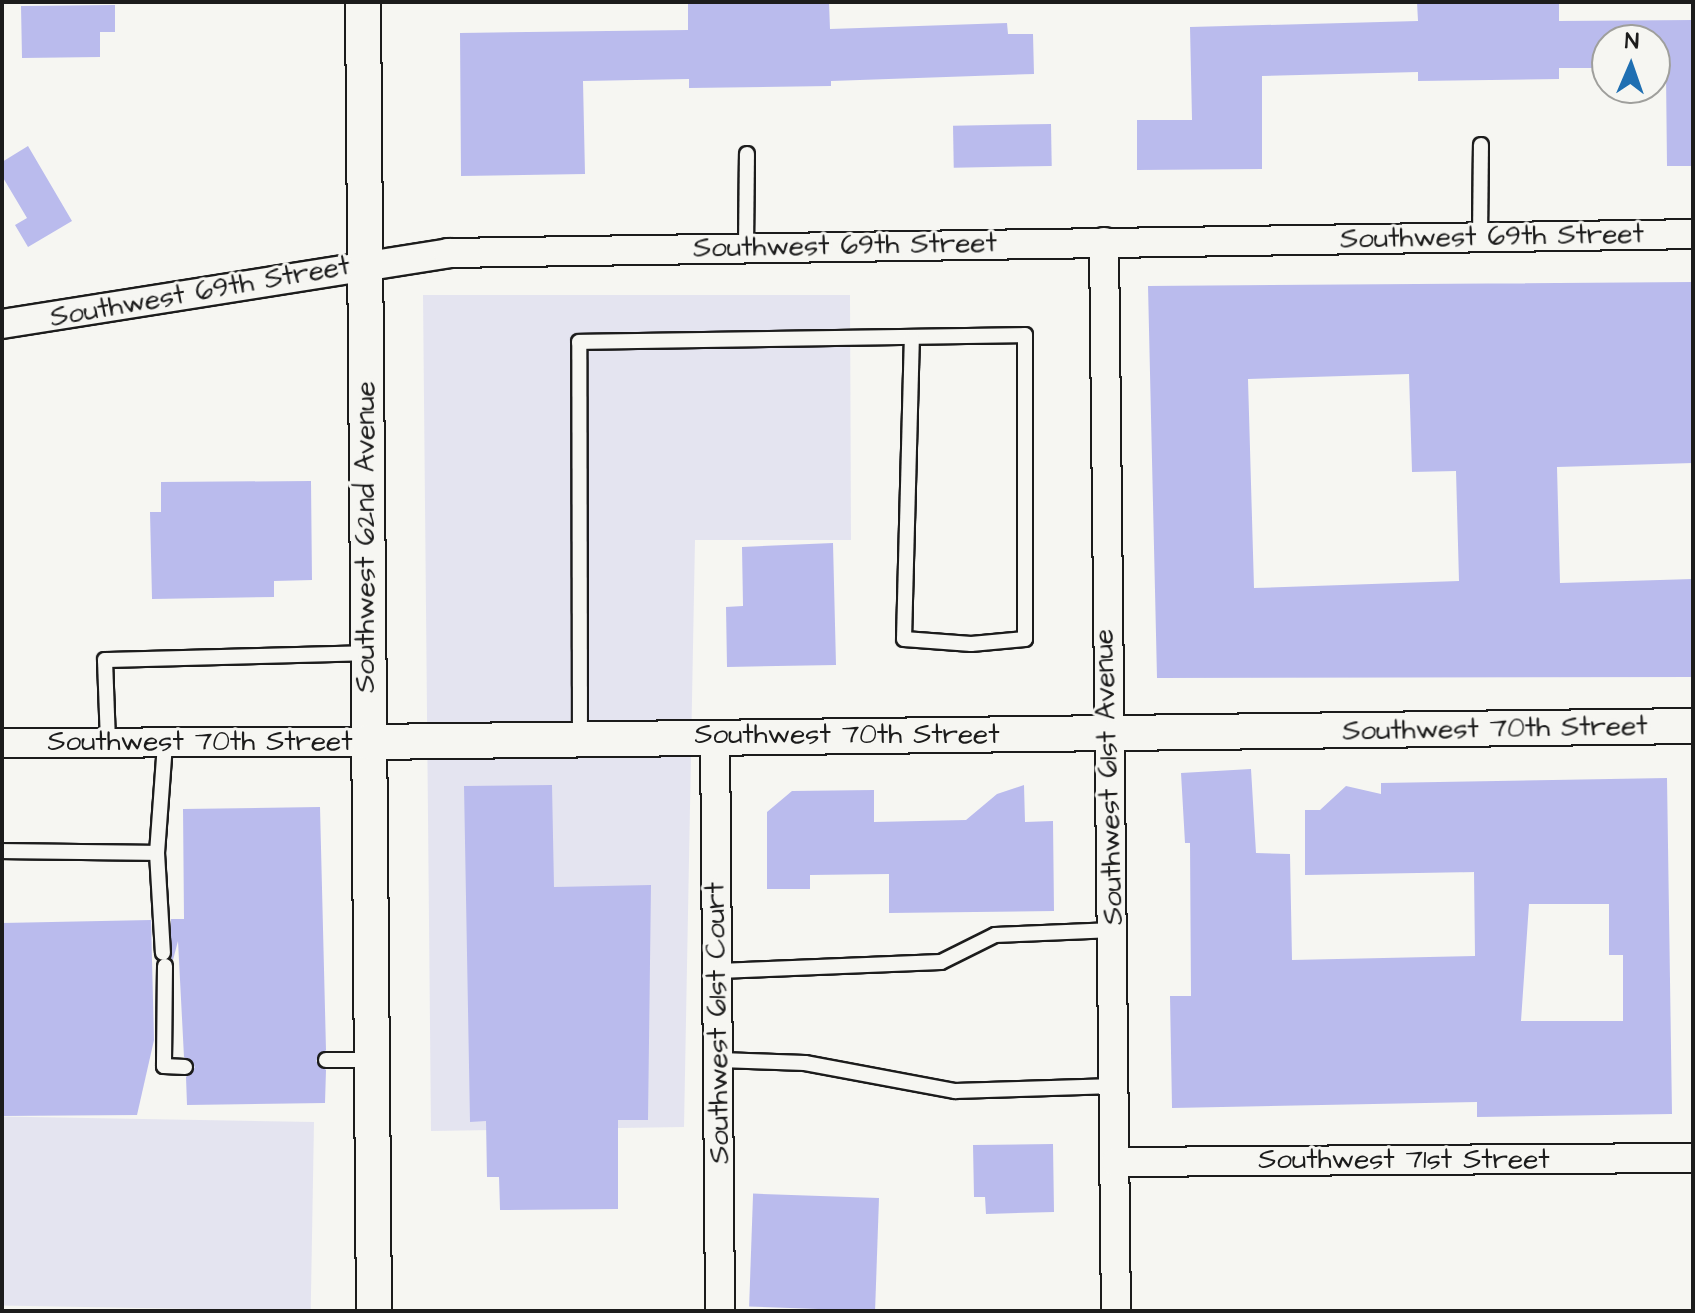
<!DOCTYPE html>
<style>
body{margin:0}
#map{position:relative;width:1695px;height:1313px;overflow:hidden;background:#f6f6f2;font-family:"Architects Daughter",sans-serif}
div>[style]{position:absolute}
.built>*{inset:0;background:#e4e4f0;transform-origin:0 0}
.building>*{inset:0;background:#babbed;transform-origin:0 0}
.roads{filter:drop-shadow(2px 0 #1c1c1c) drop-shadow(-2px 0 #1c1c1c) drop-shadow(0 2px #1c1c1c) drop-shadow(0 -2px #1c1c1c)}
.service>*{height:14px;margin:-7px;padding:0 7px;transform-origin:7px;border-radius:7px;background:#f6f6f2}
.minor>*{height:28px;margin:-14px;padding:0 14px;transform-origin:14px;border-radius:14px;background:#f6f6f2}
.tertiary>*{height:34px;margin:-17px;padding:0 17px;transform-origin:17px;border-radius:17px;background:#f6f6f2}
span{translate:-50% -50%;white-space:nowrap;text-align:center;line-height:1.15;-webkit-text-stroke:6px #f6f6f2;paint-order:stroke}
.street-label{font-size:28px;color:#1c1c1c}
.frame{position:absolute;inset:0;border:4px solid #1c1c1c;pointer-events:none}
.north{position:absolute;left:1591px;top:24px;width:80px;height:80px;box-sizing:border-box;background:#f6f6f2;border:2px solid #9f9f9c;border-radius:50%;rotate:2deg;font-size:22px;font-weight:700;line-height:32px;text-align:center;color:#1c1c1c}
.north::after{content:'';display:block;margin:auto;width:28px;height:36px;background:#1f6fb2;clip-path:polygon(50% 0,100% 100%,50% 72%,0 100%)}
</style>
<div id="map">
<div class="built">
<div style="clip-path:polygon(423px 295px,850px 295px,851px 540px,695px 540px,684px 1127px,431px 1131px)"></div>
<div style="left:314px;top:1122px;width:189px;height:312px;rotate:91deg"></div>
</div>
<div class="building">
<div style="clip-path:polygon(688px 2px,829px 2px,830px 29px,1007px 23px,1008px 34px,1033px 34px,1034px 74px,831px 81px,831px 86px,689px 88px,689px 79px,583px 81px,585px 174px,461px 176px,460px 33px,688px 30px)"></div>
<div style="clip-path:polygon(1417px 2px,1559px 2px,1559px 21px,1693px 20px,1693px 166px,1667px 166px,1666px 74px,1655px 74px,1655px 40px,1607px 40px,1607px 68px,1559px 68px,1559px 79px,1418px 81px,1418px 72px,1262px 76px,1262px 169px,1137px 170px,1137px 120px,1192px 120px,1190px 27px,1418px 21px)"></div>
<div style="clip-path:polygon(115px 5px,115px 32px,100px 32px,100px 57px,22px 58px,21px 6px)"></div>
<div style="left:1051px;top:124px;width:42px;height:98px;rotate:89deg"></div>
<div style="clip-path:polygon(28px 146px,72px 221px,28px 247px,15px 225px,27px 218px,2px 176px,2px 162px)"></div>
<div style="clip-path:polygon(evenodd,1693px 282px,1693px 463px,1557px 467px,1560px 583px,1693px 579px,1693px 677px,1157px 678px,1148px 286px,1693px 282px,1409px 374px,1412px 472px,1456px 471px,1459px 581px,1254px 588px,1248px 379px,1409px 374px)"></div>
<div style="clip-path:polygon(311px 481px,312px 580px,274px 581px,274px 597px,152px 599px,150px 512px,161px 512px,161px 482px)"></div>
<div style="clip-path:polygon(833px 543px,836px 665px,727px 667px,726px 607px,743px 606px,742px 547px)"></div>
<div style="clip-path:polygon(evenodd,1251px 769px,1256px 853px,1290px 854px,1292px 960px,1475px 956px,1474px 872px,1305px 875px,1305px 810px,1320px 810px,1346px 786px,1381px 794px,1381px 783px,1667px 778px,1672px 1114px,1477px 1117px,1477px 1102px,1172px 1108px,1170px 996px,1191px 996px,1190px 843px,1185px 843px,1181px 773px,1251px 769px,1529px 904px,1609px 904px,1609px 955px,1623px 955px,1623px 1021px,1521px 1021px,1529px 904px)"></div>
<div style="clip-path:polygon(552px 785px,554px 887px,651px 885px,648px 1120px,618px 1120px,618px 1209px,500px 1210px,499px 1177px,487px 1177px,486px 1121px,470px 1122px,464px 786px)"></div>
<div style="clip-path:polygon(1024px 785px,1025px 822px,1053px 821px,1054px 911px,889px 913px,889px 874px,810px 875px,810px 889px,767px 889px,767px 812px,792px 791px,874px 790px,874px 822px,966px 820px,997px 794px)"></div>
<div style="clip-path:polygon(320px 807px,326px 1050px,316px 1061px,326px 1070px,325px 1103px,187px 1105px,186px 1077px,195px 1067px,184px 1057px,178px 941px,173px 960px,171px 958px,171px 919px,184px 919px,183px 809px)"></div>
<div style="clip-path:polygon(151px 920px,154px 1040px,137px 1115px,2px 1116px,2px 923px)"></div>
<div style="clip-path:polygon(1053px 1144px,1054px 1212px,986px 1214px,985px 1197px,974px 1197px,973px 1145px)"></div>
<div style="left:879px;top:1198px;width:113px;height:126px;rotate:92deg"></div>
</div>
<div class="roads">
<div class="service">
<div style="left:1480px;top:237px;width:92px;rotate:-89.4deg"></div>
<div style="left:746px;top:246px;width:92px;rotate:-89.4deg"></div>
<div style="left:580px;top:735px;width:393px;rotate:-90.1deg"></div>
<div style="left:579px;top:342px;width:446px;rotate:-0.9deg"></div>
<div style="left:1025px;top:335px;width:304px;rotate:90deg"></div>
<div style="left:1025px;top:639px;width:54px;rotate:174.7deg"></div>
<div style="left:971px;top:644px;width:67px;rotate:-175.7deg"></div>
<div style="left:904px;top:639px;width:302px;rotate:-88.5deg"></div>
<div style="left:108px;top:742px;width:82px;rotate:-92.1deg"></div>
<div style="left:105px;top:660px;width:261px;rotate:-1.5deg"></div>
<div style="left:2px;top:851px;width:155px;rotate:0.7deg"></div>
<div style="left:157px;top:853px;width:110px;rotate:-85.8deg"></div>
<div style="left:157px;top:853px;width:100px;rotate:86.6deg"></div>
<div style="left:165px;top:966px;width:100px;rotate:90.6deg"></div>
<div style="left:164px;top:1066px;width:21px;rotate:3deg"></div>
<div style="left:719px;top:971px;width:222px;rotate:-2.3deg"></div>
<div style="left:941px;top:962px;width:60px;rotate:-26.6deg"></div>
<div style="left:995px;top:935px;width:119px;rotate:-2.4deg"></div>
<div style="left:326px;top:1060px;width:46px"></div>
<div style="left:720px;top:1060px;width:85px;rotate:2deg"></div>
<div style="left:805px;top:1063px;width:153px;rotate:10.6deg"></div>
<div style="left:955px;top:1091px;width:160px;rotate:-1.8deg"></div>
</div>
<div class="minor">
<div style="left:1104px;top:242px;width:1069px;rotate:89.36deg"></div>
<div style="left:2px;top:324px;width:452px;rotate:-9deg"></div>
<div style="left:448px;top:253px;width:1245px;rotate:-0.87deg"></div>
<div style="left:715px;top:735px;width:576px;rotate:89.5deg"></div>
<div style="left:2px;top:743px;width:366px;rotate:-0.2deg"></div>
<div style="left:1116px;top:1162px;width:577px;rotate:-0.4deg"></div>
</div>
<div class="tertiary">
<div style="left:363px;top:2px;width:1309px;rotate:89.52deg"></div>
<div style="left:368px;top:742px;width:1325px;rotate:-0.69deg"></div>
</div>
</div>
<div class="street-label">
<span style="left:1492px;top:237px;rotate:-1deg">Southwest 69th Street</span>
<span style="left:845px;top:246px;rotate:-1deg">Southwest 69th Street</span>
<span style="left:200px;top:292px;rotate:-10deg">Southwest 69th Street</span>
<span style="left:366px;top:537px;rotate:-90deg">Southwest 62nd Avenue</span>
<span style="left:1495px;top:729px;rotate:-1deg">Southwest 70th Street</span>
<span style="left:847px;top:735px">Southwest 70th Street</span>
<span style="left:200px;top:742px">Southwest 70th Street</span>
<span style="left:1109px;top:777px;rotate:-92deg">Southwest 61st Avenue</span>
<span style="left:718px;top:1023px;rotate:-91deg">Southwest 61st Court</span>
<span style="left:1404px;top:1160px">Southwest 71st Street</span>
</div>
<div class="frame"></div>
<div class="north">N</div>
</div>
